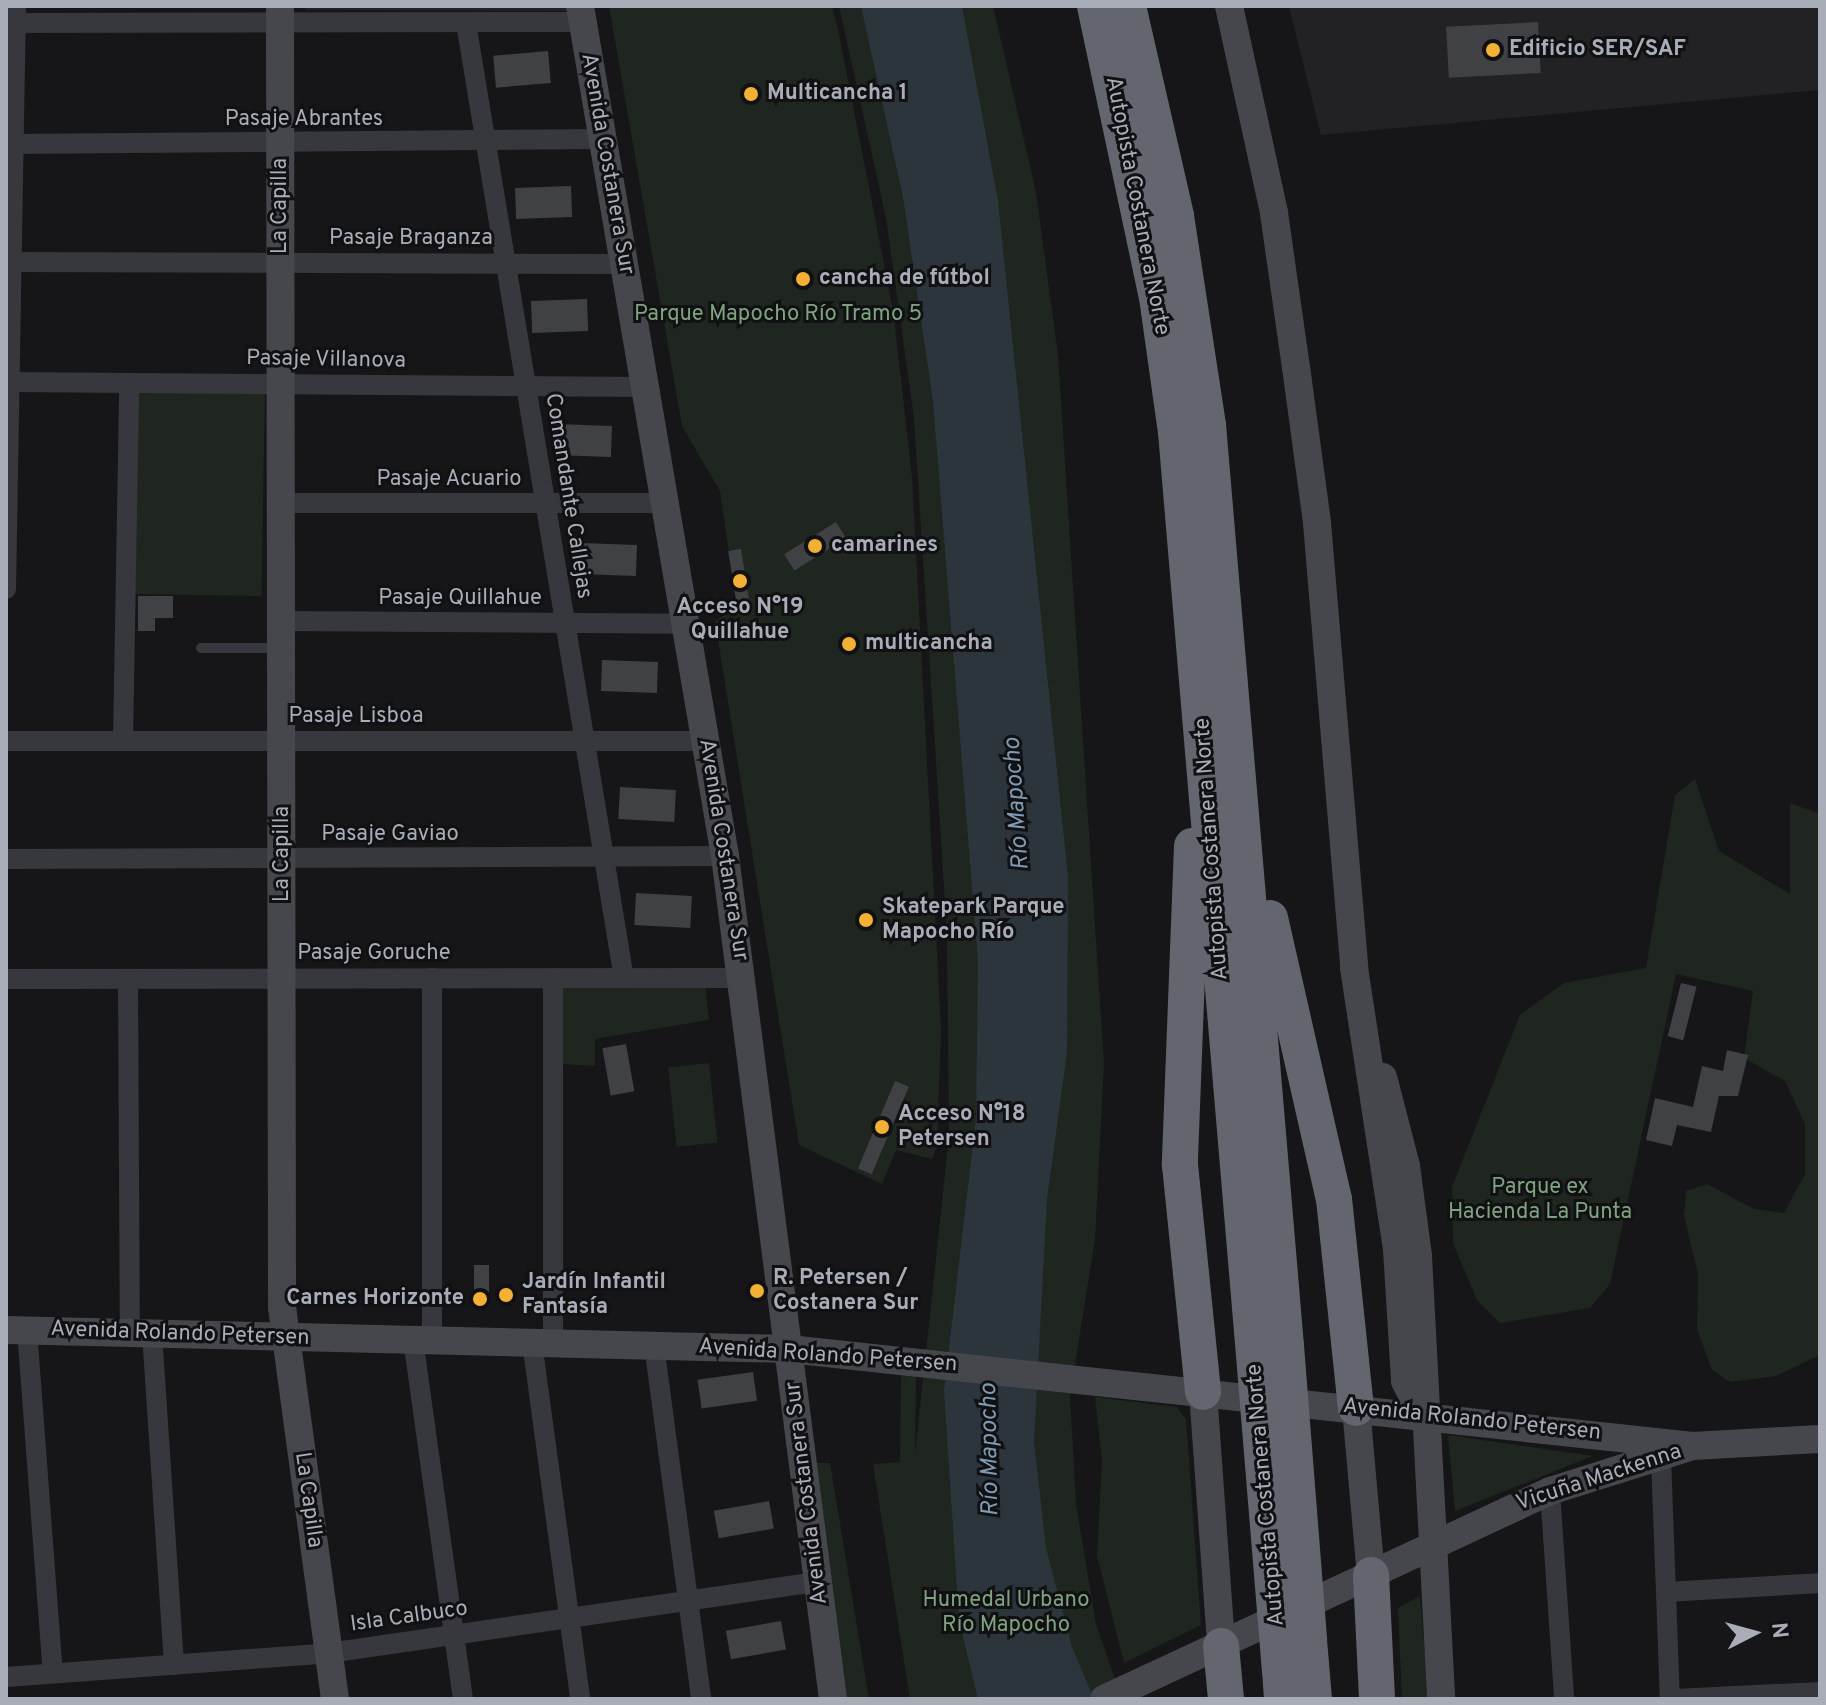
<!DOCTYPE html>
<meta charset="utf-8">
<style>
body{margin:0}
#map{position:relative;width:1826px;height:1705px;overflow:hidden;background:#161618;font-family:Overpass,sans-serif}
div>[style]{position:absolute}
.built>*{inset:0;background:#222225}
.green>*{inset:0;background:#1e261f;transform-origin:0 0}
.water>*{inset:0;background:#2c353c}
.building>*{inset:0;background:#404145;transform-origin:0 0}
.lane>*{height:10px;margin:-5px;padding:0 5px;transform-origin:5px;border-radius:5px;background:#37383d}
.street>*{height:20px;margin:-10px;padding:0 10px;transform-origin:10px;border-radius:10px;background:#37383d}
.secondary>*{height:28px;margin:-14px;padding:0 14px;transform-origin:14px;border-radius:14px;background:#45474d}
.highway>*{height:36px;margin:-18px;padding:0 18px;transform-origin:18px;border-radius:18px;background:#63666e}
.highway-bridge>*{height:36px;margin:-18px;padding:0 18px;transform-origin:18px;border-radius:18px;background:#63666e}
.dots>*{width:22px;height:22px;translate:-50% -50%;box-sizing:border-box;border:4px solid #111113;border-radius:50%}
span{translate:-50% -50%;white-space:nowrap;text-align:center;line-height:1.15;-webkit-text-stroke:6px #111113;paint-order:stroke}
.poi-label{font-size:22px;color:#a8adb8;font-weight:700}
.left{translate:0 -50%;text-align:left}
.right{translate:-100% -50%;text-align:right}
.street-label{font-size:22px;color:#a8adb8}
.park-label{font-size:22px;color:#7fa381}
.water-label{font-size:24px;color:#7f9bb3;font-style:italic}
.frame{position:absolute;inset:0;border:8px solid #a8adb8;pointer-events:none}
.north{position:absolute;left:1714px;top:1593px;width:80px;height:80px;-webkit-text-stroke:6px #111113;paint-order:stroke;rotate:84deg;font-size:22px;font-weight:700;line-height:32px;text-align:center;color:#a8adb8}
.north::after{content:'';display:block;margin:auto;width:28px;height:36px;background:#a8adb8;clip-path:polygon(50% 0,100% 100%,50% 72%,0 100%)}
</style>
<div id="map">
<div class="built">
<div style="clip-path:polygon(306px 6px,566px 6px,567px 11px,306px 10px)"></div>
<div style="clip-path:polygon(1289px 6px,1820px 6px,1820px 90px,1321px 135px)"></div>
</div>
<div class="green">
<div style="clip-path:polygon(609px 6px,832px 6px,839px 34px,893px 310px,912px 476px,941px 1029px,937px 1147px,932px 1159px,896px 1150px,882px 1184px,799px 1145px,715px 621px,737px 606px,720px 491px,682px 426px)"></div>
<div style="clip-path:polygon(839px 6px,993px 6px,1036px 192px,1058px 355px,1104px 1064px,1095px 1239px,1070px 1396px,1076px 1504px,1096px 1624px,1122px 1699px,910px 1699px,873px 1464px,900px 1462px,901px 1372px,916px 1374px,915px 1455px,949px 1137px,947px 934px,914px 418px,886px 218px)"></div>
<div style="left:138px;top:390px;width:127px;height:204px;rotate:1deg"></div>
<div style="clip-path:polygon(1695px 779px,1719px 851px,1790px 894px,1790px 803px,1820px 814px,1820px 1355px,1776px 1376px,1730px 1382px,1712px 1370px,1697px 1329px,1698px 1274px,1684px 1216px,1686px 1191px,1707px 1184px,1754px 1209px,1784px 1213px,1805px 1174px,1805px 1124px,1785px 1081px,1744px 1058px,1753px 991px,1676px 974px,1610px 1284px,1590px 1308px,1500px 1323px,1477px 1300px,1453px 1243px,1452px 1187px,1520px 1015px,1564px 983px,1646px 968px,1675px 795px)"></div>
<div style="clip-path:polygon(705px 983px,709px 1020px,595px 1039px,595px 1066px,560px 1064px,563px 986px)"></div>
<div style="left:709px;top:1063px;width:80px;height:41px;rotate:84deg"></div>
<div style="clip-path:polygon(1095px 1397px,1177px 1407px,1186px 1419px,1201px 1625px,1124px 1663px,1097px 1556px,1102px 1460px)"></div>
<div style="clip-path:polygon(1448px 1435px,1593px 1456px,1455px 1511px)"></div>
<div style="clip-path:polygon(816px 1463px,830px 1463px,869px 1699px,846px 1699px)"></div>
<div style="clip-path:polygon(1420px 1596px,1429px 1699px,1402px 1699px,1398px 1608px)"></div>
</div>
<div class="water">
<div style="clip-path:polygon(861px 6px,962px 6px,998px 201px,1068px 877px,1067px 1052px,1047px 1199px,1034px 1442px,1046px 1548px,1072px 1647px,1094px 1699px,978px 1699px,959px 1620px,944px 1391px,976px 1118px,978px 962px,933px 401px,903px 197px)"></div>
</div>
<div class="building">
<div style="left:1538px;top:22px;width:51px;height:92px;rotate:87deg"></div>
<div style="left:548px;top:51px;width:32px;height:55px;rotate:85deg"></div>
<div style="left:571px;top:186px;width:31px;height:56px;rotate:88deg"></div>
<div style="left:587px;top:299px;width:32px;height:56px;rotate:88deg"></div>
<div style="left:556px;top:424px;width:56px;height:31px;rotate:2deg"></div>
<div style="left:836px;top:522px;width:19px;height:61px;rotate:58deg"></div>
<div style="left:581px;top:543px;width:56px;height:31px;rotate:2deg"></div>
<div style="left:741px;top:549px;width:56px;height:13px;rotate:81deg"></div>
<div style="clip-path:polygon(138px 596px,173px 596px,173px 618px,155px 618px,155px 631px,138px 631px)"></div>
<div style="left:602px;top:660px;width:56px;height:31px;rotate:2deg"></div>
<div style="left:620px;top:787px;width:56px;height:32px;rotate:3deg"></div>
<div style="left:636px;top:893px;width:56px;height:32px;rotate:3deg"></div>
<div style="left:1681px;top:983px;width:16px;height:55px;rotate:14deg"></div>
<div style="left:626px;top:1044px;width:48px;height:24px;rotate:80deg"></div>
<div style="clip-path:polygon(1727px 1050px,1748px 1055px,1738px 1096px,1719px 1096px,1711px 1132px,1677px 1125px,1672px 1146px,1646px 1140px,1655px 1098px,1693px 1107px,1702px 1066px,1723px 1071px)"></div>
<div style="left:895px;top:1081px;width:15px;height:95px;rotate:23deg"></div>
<div style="left:474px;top:1265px;width:15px;height:37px"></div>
<div style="left:753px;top:1372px;width:29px;height:56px;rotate:82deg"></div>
<div style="left:769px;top:1501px;width:28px;height:56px;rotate:80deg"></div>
<div style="left:781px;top:1621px;width:29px;height:56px;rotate:80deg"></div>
</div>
<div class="lane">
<div style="left:201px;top:648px;width:79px"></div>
</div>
<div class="street">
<div style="left:6px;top:23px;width:577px;rotate:-0.1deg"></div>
<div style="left:466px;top:23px;width:968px;rotate:80.61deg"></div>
<div style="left:6px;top:144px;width:597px;rotate:-0.48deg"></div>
<div style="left:6px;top:262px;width:618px;rotate:0.19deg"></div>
<div style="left:6px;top:382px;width:639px;rotate:0.45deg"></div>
<div style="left:282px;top:503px;width:383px"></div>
<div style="left:6px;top:589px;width:583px;rotate:-89.02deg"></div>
<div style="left:282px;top:621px;width:403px;rotate:0.4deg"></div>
<div style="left:6px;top:741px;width:700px"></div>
<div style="left:123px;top:741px;width:358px;rotate:-89deg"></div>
<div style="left:6px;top:859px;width:719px;rotate:-0.24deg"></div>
<div style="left:6px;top:979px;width:736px;rotate:-0.08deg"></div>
<div style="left:128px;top:979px;width:354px;rotate:89.7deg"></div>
<div style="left:27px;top:1330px;width:344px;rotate:85.7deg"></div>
<div style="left:152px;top:1333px;width:333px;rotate:86.2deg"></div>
<div style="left:413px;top:1339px;width:363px;rotate:82.1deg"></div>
<div style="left:432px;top:1340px;width:362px;rotate:-90deg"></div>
<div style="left:532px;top:1342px;width:360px;rotate:82.3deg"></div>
<div style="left:553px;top:1342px;width:364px;rotate:-90deg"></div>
<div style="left:654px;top:1345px;width:357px;rotate:82.4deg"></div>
<div style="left:1661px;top:1457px;width:242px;rotate:87.9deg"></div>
<div style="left:1550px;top:1491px;width:208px;rotate:86.1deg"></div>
<div style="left:1666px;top:1592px;width:154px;rotate:-3.3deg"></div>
<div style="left:6px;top:1677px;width:324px;rotate:-4.2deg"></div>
<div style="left:329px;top:1653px;width:493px;rotate:-8.3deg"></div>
<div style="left:1675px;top:1699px;width:145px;rotate:-2.8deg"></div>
</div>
<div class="secondary">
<div style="left:280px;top:6px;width:1301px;rotate:89.91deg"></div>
<div style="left:282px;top:1307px;width:396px;rotate:82.3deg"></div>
<div style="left:580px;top:6px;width:862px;rotate:80.32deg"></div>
<div style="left:725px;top:856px;width:850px;rotate:82.7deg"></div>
<div style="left:1229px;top:6px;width:212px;rotate:77.7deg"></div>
<div style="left:1274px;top:213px;width:156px;rotate:81.9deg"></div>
<div style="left:1296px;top:367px;width:157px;rotate:82.3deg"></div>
<div style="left:1317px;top:523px;width:447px;rotate:85.2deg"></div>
<div style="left:1354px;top:968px;width:284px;rotate:81.3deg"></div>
<div style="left:1397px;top:1249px;width:132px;rotate:86.5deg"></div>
<div style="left:1405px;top:1381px;width:40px;rotate:63.4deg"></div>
<div style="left:1383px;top:1077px;width:92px;rotate:75.5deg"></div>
<div style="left:1406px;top:1166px;width:91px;rotate:82.4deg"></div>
<div style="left:1418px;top:1256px;width:444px;rotate:87deg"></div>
<div style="left:6px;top:1330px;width:783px;rotate:1.39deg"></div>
<div style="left:789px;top:1349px;width:909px;rotate:6.12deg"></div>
<div style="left:1203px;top:1392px;width:255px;rotate:85.9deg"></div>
<div style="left:1356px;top:1408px;width:168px;rotate:84.9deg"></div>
<div style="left:1104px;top:1699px;width:492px;rotate:-25deg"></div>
<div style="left:1550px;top:1491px;width:150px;rotate:-17.5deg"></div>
<div style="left:1693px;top:1446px;width:127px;rotate:-3.2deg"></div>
</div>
<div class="highway">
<div style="left:1095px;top:6px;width:298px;rotate:78deg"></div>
<div style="left:1157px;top:297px;width:136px;rotate:82deg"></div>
<div style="left:1176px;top:432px;width:902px;rotate:85.17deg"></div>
<div style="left:1128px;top:6px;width:215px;rotate:77.1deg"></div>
<div style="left:1176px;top:216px;width:211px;rotate:81.3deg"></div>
<div style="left:1208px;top:425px;width:924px;rotate:85.16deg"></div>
<div style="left:1192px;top:846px;width:319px;rotate:92.2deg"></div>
<div style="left:1180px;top:1165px;width:228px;rotate:84.2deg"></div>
<div style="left:1270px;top:918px;width:288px;rotate:77.2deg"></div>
<div style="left:1334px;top:1199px;width:210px;rotate:84deg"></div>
<div style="left:1371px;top:1575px;width:124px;rotate:87.2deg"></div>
<div style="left:1309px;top:1640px;width:59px;rotate:85.2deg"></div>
<div style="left:1221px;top:1646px;width:53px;rotate:84.6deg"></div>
<div style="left:1280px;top:1670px;width:29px;rotate:86deg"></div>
</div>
<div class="highway-bridge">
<div style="left:1252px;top:1331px;width:340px;rotate:85.3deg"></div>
<div style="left:1286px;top:1346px;width:295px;rotate:85.5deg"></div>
</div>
<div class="dots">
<div style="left:1493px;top:50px;background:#f2b134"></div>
<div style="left:751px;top:94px;background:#f2b134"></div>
<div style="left:803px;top:279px;background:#f2b134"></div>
<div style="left:815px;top:546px;background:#f2b134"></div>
<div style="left:740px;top:581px;background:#f2b134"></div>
<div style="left:849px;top:644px;background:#f2b134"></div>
<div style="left:866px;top:920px;background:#f2b134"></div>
<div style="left:882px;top:1127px;background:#f2b134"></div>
<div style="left:757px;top:1291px;background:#f2b134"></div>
<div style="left:506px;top:1295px;background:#f2b134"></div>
<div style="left:480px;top:1299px;background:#f2b134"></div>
</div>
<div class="poi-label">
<span class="left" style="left:1509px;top:50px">Edificio SER/SAF</span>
<span class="left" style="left:767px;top:94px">Multicancha 1</span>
<span class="left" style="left:819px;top:279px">cancha de fútbol</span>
<span class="left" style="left:831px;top:546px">camarines</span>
<span style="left:740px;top:620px">Acceso N°19<br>Quillahue</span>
<span class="left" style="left:865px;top:644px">multicancha</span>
<span class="left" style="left:882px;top:920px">Skatepark Parque<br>Mapocho Río</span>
<span class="left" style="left:898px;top:1127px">Acceso N°18<br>Petersen</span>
<span class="left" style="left:773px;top:1291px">R. Petersen /<br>Costanera Sur</span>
<span class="left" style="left:522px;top:1295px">Jardín Infantil<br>Fantasía</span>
<span class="right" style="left:464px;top:1299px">Carnes Horizonte</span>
</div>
<div class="street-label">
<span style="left:304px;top:120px">Pasaje Abrantes</span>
<span style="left:607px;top:164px;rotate:80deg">Avenida Costanera Sur</span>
<span style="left:281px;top:206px;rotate:-90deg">La Capilla</span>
<span style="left:1137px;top:206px;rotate:79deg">Autopista Costanera Norte</span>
<span style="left:411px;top:239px">Pasaje Braganza</span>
<span style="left:326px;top:360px;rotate:1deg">Pasaje Villanova</span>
<span style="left:449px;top:480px">Pasaje Acuario</span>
<span style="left:568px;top:496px;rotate:81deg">Comandante Callejas</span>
<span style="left:460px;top:599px">Pasaje Quillahue</span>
<span style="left:356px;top:717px">Pasaje Lisboa</span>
<span style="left:390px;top:835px">Pasaje Gaviao</span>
<span style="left:1212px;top:849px;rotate:-94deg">Autopista Costanera Norte</span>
<span style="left:723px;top:850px;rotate:81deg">Avenida Costanera Sur</span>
<span style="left:283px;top:854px;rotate:-90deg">La Capilla</span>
<span style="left:374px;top:954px">Pasaje Goruche</span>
<span style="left:180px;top:1334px;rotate:2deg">Avenida Rolando Petersen</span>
<span style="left:828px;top:1356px;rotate:4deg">Avenida Rolando Petersen</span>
<span style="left:1472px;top:1420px;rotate:6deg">Avenida Rolando Petersen</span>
<span style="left:1599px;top:1478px;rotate:-18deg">Vicuña Mackenna</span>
<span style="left:807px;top:1493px;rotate:-97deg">Avenida Costanera Sur</span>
<span style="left:1266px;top:1495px;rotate:-95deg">Autopista Costanera Norte</span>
<span style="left:308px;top:1500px;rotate:82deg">La Capilla</span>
<span style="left:409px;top:1617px;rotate:-8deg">Isla Calbuco</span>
</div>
<div class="park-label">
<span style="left:778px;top:315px">Parque Mapocho Río Tramo 5</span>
<span style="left:1540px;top:1200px">Parque ex<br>Hacienda La Punta</span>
<span style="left:1006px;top:1613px">Humedal Urbano<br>Río Mapocho</span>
</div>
<div class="water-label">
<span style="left:1018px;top:804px;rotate:-94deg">Río Mapocho</span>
<span style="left:991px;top:1450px;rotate:-91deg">Río Mapocho</span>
</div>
<div class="frame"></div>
<div class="north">N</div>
</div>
